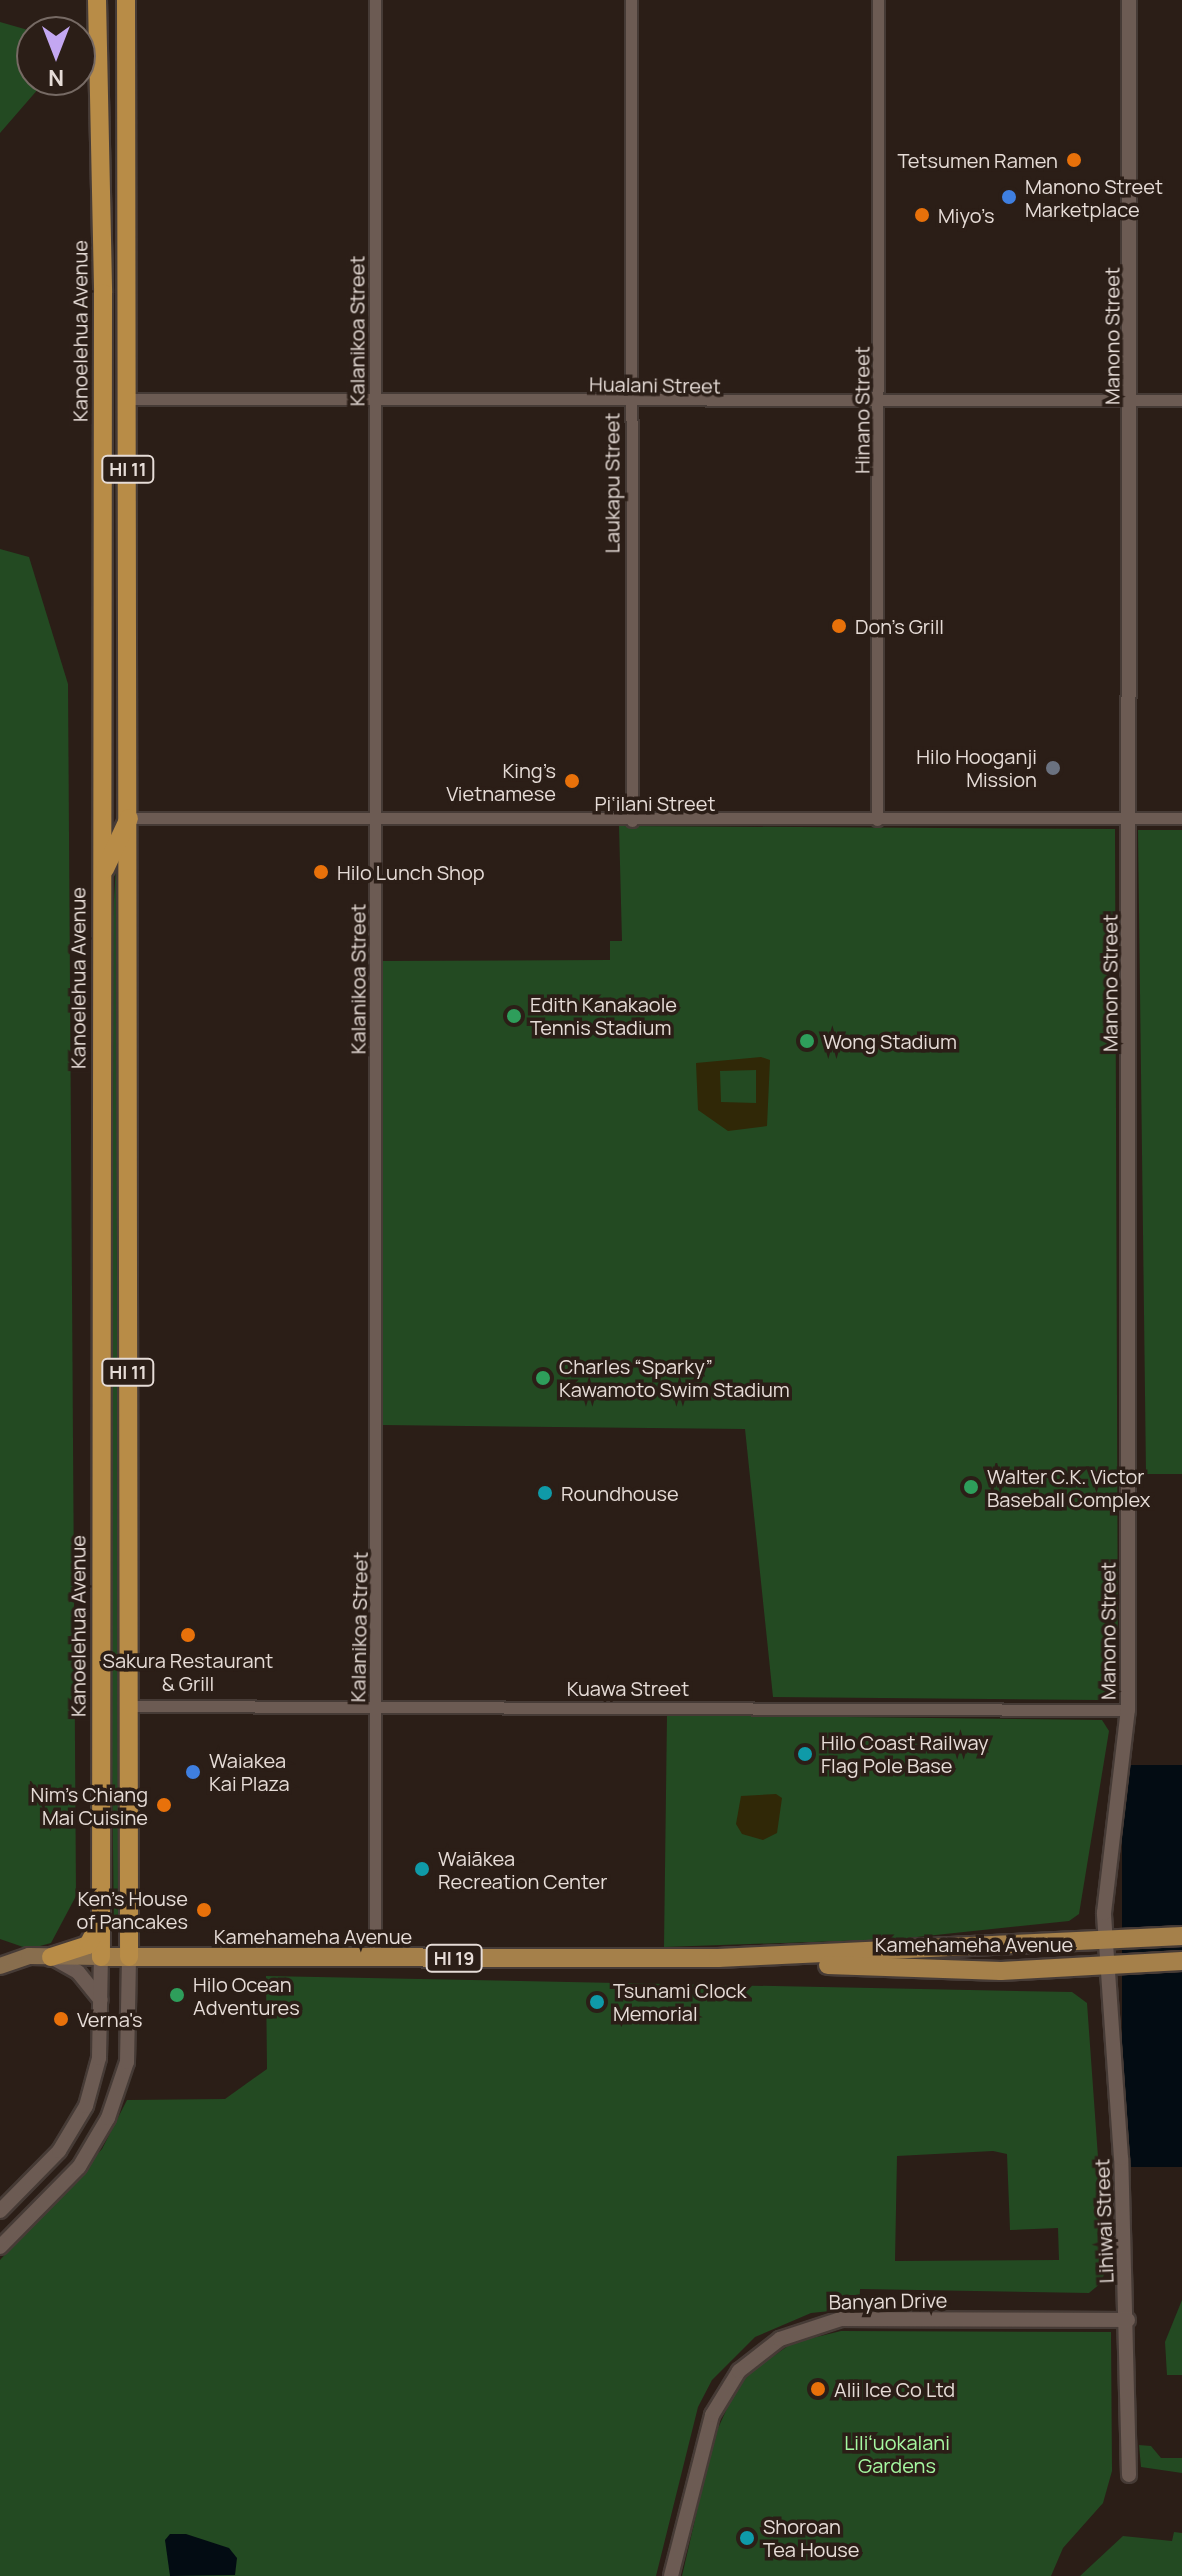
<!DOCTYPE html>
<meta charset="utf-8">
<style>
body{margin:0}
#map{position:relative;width:1182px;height:2576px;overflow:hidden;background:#2b1e17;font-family:Manrope,sans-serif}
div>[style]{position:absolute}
.green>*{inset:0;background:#234a22}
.sand>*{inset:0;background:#302807}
.water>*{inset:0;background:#030c13;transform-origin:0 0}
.roads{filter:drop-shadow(2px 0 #463b36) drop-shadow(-2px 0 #463b36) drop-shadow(0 2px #463b36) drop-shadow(0 -2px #463b36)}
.minor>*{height:11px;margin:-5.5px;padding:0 5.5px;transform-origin:5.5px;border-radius:5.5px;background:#6c5b53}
.tertiary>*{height:14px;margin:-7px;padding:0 7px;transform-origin:7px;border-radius:7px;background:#6c5b53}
.secondary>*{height:16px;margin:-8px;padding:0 8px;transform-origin:8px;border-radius:8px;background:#886e4e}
.primary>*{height:18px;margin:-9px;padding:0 9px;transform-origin:9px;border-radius:9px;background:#a5804a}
.trunk>*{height:18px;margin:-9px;padding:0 9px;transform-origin:9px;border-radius:9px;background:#b88c47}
.dots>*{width:22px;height:22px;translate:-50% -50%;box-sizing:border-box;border:4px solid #2b1e17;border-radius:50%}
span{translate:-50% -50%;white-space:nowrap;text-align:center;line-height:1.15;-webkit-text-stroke:7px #2b1e17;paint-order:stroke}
.shield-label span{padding:2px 6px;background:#2b1e17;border:2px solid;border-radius:6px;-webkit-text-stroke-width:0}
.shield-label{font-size:18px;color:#e6dcd7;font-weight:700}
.poi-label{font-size:20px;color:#e6dcd7}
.right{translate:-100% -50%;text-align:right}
.left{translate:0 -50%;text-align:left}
.street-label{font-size:20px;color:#e6dcd7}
.park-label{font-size:20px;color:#a6f8a1}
.north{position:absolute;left:16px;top:16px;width:80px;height:80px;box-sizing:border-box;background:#2b1e17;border:2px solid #766a64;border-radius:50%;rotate:180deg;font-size:22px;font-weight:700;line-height:32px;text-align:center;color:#e6dcd7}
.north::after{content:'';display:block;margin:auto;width:28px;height:36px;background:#c3a7f2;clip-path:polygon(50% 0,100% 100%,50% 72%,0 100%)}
</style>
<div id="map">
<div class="green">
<div style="clip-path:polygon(0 22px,35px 32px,32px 80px,46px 80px,0 133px)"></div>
<div style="clip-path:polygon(0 549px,29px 557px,68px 684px,76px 1896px,51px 1943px,29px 1949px,0 1939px)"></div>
<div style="clip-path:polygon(619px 826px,1115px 829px,1118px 1687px,1099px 1700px,773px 1697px,745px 1429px,382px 1425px,383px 961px,610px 960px,610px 941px,622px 941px)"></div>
<div style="clip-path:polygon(1138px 830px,1182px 830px,1182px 1474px,1146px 1474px)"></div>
<div style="clip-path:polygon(116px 864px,120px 1672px,119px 1930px,114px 1927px,110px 1608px,110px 968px)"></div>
<div style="clip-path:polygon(667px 1715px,1102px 1720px,1109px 1731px,1079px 1914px,1069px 1921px,898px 1939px,664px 1947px)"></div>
<div style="clip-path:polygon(evenodd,266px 1976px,1072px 1992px,1087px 2003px,1106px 2269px,1101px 2283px,1089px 2293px,860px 2289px,859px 2308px,811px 2313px,755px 2337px,712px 2380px,698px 2407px,656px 2576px,0 2576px,0 2260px,102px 2149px,127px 2100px,225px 2099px,267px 2069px,266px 1976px,993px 2151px,1007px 2154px,1010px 2230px,1058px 2228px,1059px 2260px,895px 2261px,897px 2156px,993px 2151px)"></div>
<div style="clip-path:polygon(1182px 2300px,1182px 2375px,1167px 2375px,1165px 2342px)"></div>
<div style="clip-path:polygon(841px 2331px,1111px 2332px,1112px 2471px,1103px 2503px,1063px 2548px,1051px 2576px,682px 2576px,714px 2437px,735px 2391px,751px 2372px,792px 2343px)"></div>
<div style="clip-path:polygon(1139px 2445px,1151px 2446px,1161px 2458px,1182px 2458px,1182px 2473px,1141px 2467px)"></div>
<div style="clip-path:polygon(1174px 2532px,1182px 2533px,1182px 2576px,1080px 2576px,1123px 2536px,1172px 2541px)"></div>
</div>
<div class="sand">
<div style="clip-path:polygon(evenodd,761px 1057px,770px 1060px,767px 1126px,728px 1131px,698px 1110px,696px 1063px,761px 1057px,756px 1070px,756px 1103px,721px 1102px,720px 1071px,756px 1070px)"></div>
<div style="clip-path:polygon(776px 1794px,782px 1798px,777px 1833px,763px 1840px,742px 1834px,736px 1824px,741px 1796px)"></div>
</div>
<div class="water">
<div style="left:1182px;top:1765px;width:402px;height:60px;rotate:90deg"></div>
<div style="clip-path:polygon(170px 2534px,186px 2534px,229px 2548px,237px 2558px,235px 2575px,170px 2576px,165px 2540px)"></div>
</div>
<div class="roads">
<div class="minor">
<div style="left:375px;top:0;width:1958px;rotate:90deg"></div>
<div style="left:631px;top:0;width:821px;rotate:89.93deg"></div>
<div style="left:128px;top:399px;width:1054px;rotate:0.05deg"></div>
<div style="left:129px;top:818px;width:1053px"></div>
<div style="left:877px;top:820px;width:820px;rotate:-89.93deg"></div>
<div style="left:127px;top:1706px;width:1001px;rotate:0.23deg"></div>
</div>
<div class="tertiary">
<div style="left:51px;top:1957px;width:31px;rotate:29deg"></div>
<div style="left:78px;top:1972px;width:36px;rotate:51deg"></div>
<div style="left:0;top:2211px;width:84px;rotate:-45.5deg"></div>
<div style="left:59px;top:2151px;width:52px;rotate:-59deg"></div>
<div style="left:86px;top:2106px;width:50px;rotate:-74.8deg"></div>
<div style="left:99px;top:2058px;width:101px;rotate:-88.9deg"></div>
<div style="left:0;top:2247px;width:112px;rotate:-45.4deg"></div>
<div style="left:79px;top:2167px;width:57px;rotate:-59.4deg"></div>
<div style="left:108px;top:2118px;width:59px;rotate:-71.3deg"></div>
<div style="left:127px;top:2062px;width:105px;rotate:-88.9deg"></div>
<div style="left:1129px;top:2475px;width:317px;rotate:-91.4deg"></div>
<div style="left:1121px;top:2158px;width:246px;rotate:-94deg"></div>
<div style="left:1104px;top:1913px;width:204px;rotate:-83.3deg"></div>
<div style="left:1128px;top:1710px;width:1710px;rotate:-89.97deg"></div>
<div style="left:671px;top:2576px;width:166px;rotate:-75.7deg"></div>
<div style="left:712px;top:2415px;width:52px;rotate:-58.5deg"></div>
<div style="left:739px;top:2371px;width:52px;rotate:-38deg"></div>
<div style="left:780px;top:2339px;width:64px;rotate:-18.2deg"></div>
<div style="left:841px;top:2319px;width:287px;rotate:0.2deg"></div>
</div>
<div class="secondary">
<div style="left:0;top:1966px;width:31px;rotate:-19deg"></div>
<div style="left:29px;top:1956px;width:72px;rotate:0.8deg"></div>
</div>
<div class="primary">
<div style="left:101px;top:1957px;width:617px;rotate:0.09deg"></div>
<div style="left:718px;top:1958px;width:465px;rotate:-2.7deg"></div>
<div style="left:828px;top:1965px;width:173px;rotate:2deg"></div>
<div style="left:1001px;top:1971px;width:181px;rotate:-3.2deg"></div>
</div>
<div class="trunk">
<div style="left:97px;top:0;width:293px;rotate:88.8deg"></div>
<div style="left:103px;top:293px;width:1664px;rotate:90.07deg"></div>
<div style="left:126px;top:0;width:1957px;rotate:89.91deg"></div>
<div style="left:105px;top:869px;width:56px;rotate:-64.8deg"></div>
<div style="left:51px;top:1957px;width:39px;rotate:-18deg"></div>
<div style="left:88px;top:1945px;width:24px;rotate:-62deg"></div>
</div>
</div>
<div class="dots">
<div style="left:1074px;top:160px;background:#e8710a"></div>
<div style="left:1009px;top:197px;background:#3f7fe0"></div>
<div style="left:922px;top:215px;background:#e8710a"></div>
<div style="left:839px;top:626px;background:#e8710a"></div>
<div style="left:1053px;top:768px;background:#6b7280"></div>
<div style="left:572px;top:781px;background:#e8710a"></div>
<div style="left:321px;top:872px;background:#e8710a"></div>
<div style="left:514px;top:1016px;background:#2e9e5b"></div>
<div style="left:807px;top:1041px;background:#2e9e5b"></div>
<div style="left:543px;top:1378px;background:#2e9e5b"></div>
<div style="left:971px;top:1487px;background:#2e9e5b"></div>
<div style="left:545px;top:1493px;background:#0f9aa8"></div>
<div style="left:188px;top:1635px;background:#e8710a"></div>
<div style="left:805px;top:1754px;background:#0f9aa8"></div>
<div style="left:193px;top:1772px;background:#3f7fe0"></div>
<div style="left:164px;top:1805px;background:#e8710a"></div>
<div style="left:422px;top:1869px;background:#0f9aa8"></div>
<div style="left:204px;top:1910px;background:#e8710a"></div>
<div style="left:177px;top:1995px;background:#2e9e5b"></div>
<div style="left:597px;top:2002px;background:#0f9aa8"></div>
<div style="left:61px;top:2019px;background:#e8710a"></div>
<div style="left:818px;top:2389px;background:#e8710a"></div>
<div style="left:747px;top:2538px;background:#0f9aa8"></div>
</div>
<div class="shield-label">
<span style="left:128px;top:469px">HI 11</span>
<span style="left:128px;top:1372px">HI 11</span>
<span style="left:454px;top:1958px">HI 19</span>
</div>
<div class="poi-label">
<span class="right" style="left:1058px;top:160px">Tetsumen Ramen</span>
<span class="left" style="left:1025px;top:198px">Manono Street<br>Marketplace</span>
<span class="left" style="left:938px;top:215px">Miyo’s</span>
<span class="left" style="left:855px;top:626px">Don’s Grill</span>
<span class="right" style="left:1037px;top:768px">Hilo Hooganji<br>Mission</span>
<span class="right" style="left:556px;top:782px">King’s<br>Vietnamese</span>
<span class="left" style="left:337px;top:872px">Hilo Lunch Shop</span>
<span class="left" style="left:530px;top:1016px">Edith Kanakaole<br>Tennis Stadium</span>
<span class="left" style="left:823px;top:1041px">Wong Stadium</span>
<span class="left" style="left:559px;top:1378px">Charles “Sparky”<br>Kawamoto Swim Stadium</span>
<span class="left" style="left:987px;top:1488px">Walter C.K. Victor<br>Baseball Complex</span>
<span class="left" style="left:561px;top:1493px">Roundhouse</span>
<span style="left:188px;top:1672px">Sakura Restaurant<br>&amp; Grill</span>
<span class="left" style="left:821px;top:1754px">Hilo Coast Railway<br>Flag Pole Base</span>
<span class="left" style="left:209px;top:1772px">Waiakea<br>Kai Plaza</span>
<span class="right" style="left:148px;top:1806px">Nim's Chiang<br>Mai Cuisine</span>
<span class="left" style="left:438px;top:1870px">Waiākea<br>Recreation Center</span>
<span class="right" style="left:188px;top:1910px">Ken's House<br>of Pancakes</span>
<span class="left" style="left:193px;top:1996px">Hilo Ocean<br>Adventures</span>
<span class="left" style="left:613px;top:2002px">Tsunami Clock<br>Memorial</span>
<span class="left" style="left:77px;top:2019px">Verna's</span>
<span class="left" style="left:834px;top:2389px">Alii Ice Co Ltd</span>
<span class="left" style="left:763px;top:2538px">Shoroan<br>Tea House</span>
</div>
<div class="street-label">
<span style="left:80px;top:331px;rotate:-90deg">Kanoelehua Avenue</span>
<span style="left:357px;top:331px;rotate:-90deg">Kalanikoa Street</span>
<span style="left:1112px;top:336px;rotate:-90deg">Manono Street</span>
<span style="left:655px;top:385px;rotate:1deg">Hualani Street</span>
<span style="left:862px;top:410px;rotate:-90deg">Hinano Street</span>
<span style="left:612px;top:483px;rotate:-90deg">Laukapu Street</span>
<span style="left:655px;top:803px">Pi‘ilani Street</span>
<span style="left:78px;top:978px;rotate:-90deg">Kanoelehua Avenue</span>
<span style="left:358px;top:979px;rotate:-90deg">Kalanikoa Street</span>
<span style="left:1110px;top:983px;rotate:-90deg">Manono Street</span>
<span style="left:78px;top:1626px;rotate:-90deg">Kanoelehua Avenue</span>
<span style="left:359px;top:1627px;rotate:-89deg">Kalanikoa Street</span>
<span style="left:1108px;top:1631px;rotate:-90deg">Manono Street</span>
<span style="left:628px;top:1688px">Kuawa Street</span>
<span style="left:313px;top:1936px">Kamehameha Avenue</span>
<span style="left:974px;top:1944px">Kamehameha Avenue</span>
<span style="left:1104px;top:2221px;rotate:-92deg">Lihiwai Street</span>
<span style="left:888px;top:2301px;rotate:-1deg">Banyan Drive</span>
</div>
<div class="park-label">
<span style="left:897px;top:2454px">Liliʻuokalani<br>Gardens</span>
</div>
<div class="north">N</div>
</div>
